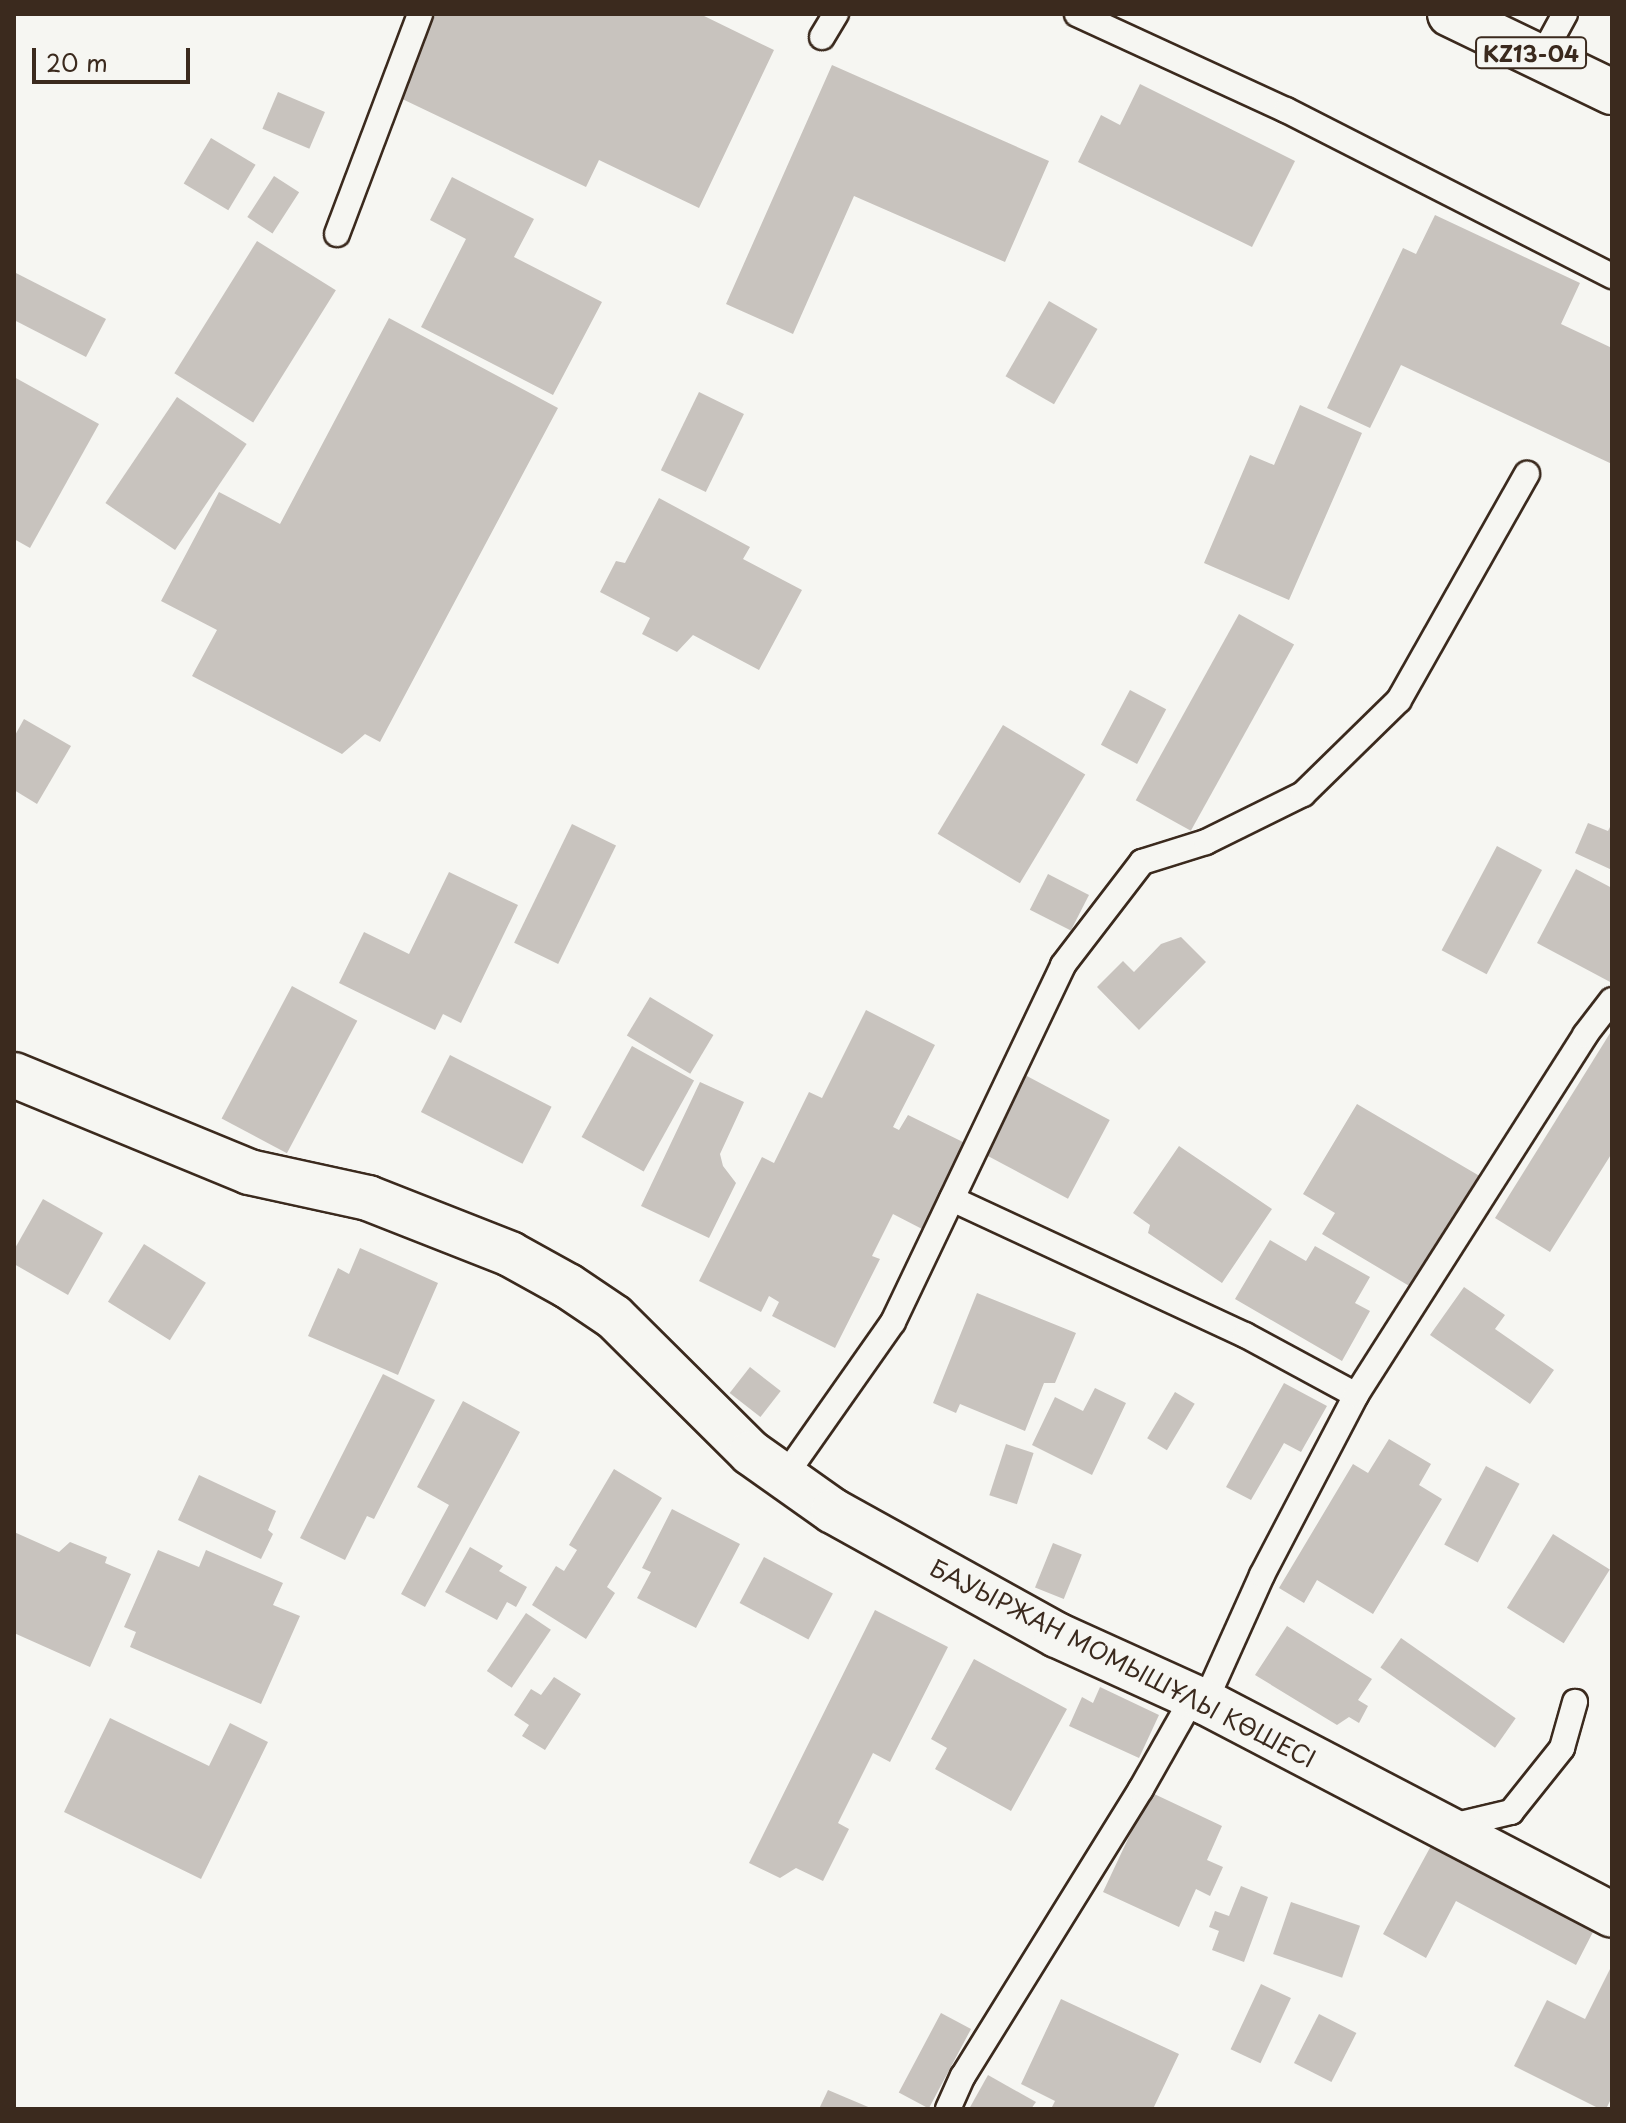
<!DOCTYPE html>
<meta charset="utf-8">
<style>
body{margin:0}
#map{position:relative;width:1626px;height:2123px;overflow:hidden;background:#f6f6f2;font-family:"Playpen Sans",sans-serif}
div>[style]{position:absolute}
.building>*{inset:0;background:#c8c3be;transform-origin:0 0}
.roads{filter:drop-shadow(2px 0 #3b2a1e) drop-shadow(-2px 0 #3b2a1e) drop-shadow(0 2px #3b2a1e) drop-shadow(0 -2px #3b2a1e)}
.service>*{height:24px;margin:-12px;padding:0 12px;transform-origin:12px;border-radius:12px;background:#f6f6f2}
.minor>*{height:44px;margin:-22px;padding:0 22px;transform-origin:22px;border-radius:22px;background:#f6f6f2}
.primary>*{height:44px;margin:-22px;padding:0 22px;transform-origin:22px;border-radius:22px;background:#f6f6f2}
span{translate:-50% -50%;white-space:nowrap;text-align:center;line-height:1.15;-webkit-text-stroke:6px #f6f6f2;paint-order:stroke}
.shield-label span{padding:2px 6px;background:#f6f6f2;border:2px solid;border-radius:6px;-webkit-text-stroke-width:0}
.shield-label{font-size:22px;color:#3b2a1e;font-weight:700}
.street-label{font-size:24px;color:#3b2a1e}
.frame{position:absolute;inset:0;border:16px solid #3b2a1e;pointer-events:none}
.scale{position:absolute;left:32px;top:48px;width:158px;height:36px;box-sizing:border-box;border:4px solid #3b2a1e;border-top:0;padding-left:10px;font-size:24px;line-height:28px;white-space:nowrap;color:#3b2a1e;-webkit-text-stroke:6px #f6f6f2;paint-order:stroke}
</style>
<div id="map">
<div class="building">
<div style="clip-path:polygon(436px 14px,700px 14px,774px 50px,699px 208px,599px 160px,586px 187px,396px 96px)"></div>
<div style="clip-path:polygon(832px 65px,1049px 161px,1005px 262px,854px 196px,793px 334px,726px 304px)"></div>
<div style="clip-path:polygon(1140px 84px,1295px 161px,1252px 247px,1078px 162px,1101px 115px,1120px 125px)"></div>
<div style="left:278px;top:92px;width:51px;height:40px;rotate:23deg"></div>
<div style="left:211px;top:138px;width:52px;height:53px;rotate:31deg"></div>
<div style="left:274px;top:176px;width:30px;height:49px;rotate:33deg"></div>
<div style="clip-path:polygon(452px 177px,534px 219px,514px 257px,602px 302px,553px 395px,421px 327px,466px 239px,430px 220px)"></div>
<div style="clip-path:polygon(1435px 215px,1580px 283px,1561px 324px,1612px 348px,1612px 464px,1401px 365px,1370px 428px,1327px 408px,1403px 248px,1416px 254px)"></div>
<div style="left:257px;top:241px;width:93px;height:156px;rotate:32deg"></div>
<div style="clip-path:polygon(14px 272px,106px 319px,86px 357px,14px 320px)"></div>
<div style="left:1049px;top:301px;width:56px;height:87px;rotate:30deg"></div>
<div style="clip-path:polygon(389px 318px,558px 408px,380px 742px,365px 734px,342px 754px,192px 676px,217px 630px,161px 601px,219px 492px,280px 524px)"></div>
<div style="clip-path:polygon(14px 377px,99px 424px,30px 548px,14px 539px)"></div>
<div style="left:699px;top:392px;width:50px;height:87px;rotate:26deg"></div>
<div style="left:177px;top:397px;width:84px;height:128px;rotate:34deg"></div>
<div style="clip-path:polygon(1300px 405px,1362px 433px,1289px 600px,1204px 563px,1250px 455px,1274px 465px)"></div>
<div style="clip-path:polygon(659px 498px,750px 547px,743px 559px,802px 590px,759px 670px,693px 635px,677px 652px,642px 634px,650px 618px,600px 592px,616px 561px,625px 563px)"></div>
<div style="left:1239px;top:614px;width:63px;height:213px;rotate:29deg"></div>
<div style="left:1130px;top:690px;width:41px;height:62px;rotate:28deg"></div>
<div style="clip-path:polygon(24px 719px,71px 746px,37px 804px,14px 790px,14px 737px)"></div>
<div style="left:1003px;top:725px;width:96px;height:127px;rotate:31deg"></div>
<div style="clip-path:polygon(1588px 823px,1608px 831px,1612px 823px,1612px 870px,1575px 853px)"></div>
<div style="left:572px;top:824px;width:49px;height:132px;rotate:26deg"></div>
<div style="left:1497px;top:846px;width:51px;height:118px;rotate:28deg"></div>
<div style="clip-path:polygon(1576px 869px,1612px 888px,1612px 983px,1537px 943px)"></div>
<div style="clip-path:polygon(449px 872px,518px 905px,461px 1023px,443px 1014px,435px 1030px,339px 983px,364px 932px,409px 954px)"></div>
<div style="left:1048px;top:874px;width:46px;height:40px;rotate:27deg"></div>
<div style="clip-path:polygon(1181px 937px,1206px 962px,1139px 1030px,1097px 987px,1123px 961px,1134px 972px,1161px 944px)"></div>
<div style="left:292px;top:986px;width:74px;height:150px;rotate:28deg"></div>
<div style="left:650px;top:997px;width:74px;height:45px;rotate:31deg"></div>
<div style="clip-path:polygon(866px 1010px,935px 1045px,893px 1127px,899px 1130px,908px 1115px,967px 1144px,924px 1230px,893px 1214px,872px 1256px,880px 1259px,835px 1348px,772px 1316px,779px 1302px,769px 1296px,761px 1312px,699px 1281px,762px 1157px,774px 1163px,809px 1092px,822px 1098px)"></div>
<div style="clip-path:polygon(1612px 1030px,1612px 1153px,1550px 1252px,1495px 1218px)"></div>
<div style="left:632px;top:1046px;width:71px;height:104px;rotate:29deg"></div>
<div style="left:450px;top:1055px;width:114px;height:64px;rotate:27deg"></div>
<div style="left:1025px;top:1075px;width:96px;height:89px;rotate:28deg"></div>
<div style="clip-path:polygon(700px 1082px,744px 1102px,720px 1154px,723px 1166px,736px 1183px,709px 1238px,641px 1206px)"></div>
<div style="clip-path:polygon(1357px 1104px,1483px 1178px,1416px 1290px,1322px 1234px,1335px 1213px,1303px 1194px)"></div>
<div style="clip-path:polygon(1179px 1146px,1272px 1209px,1222px 1283px,1148px 1233px,1150px 1225px,1133px 1213px)"></div>
<div style="clip-path:polygon(43px 1199px,103px 1233px,68px 1295px,14px 1264px,14px 1250px)"></div>
<div style="clip-path:polygon(1270px 1240px,1306px 1261px,1315px 1246px,1370px 1277px,1355px 1303px,1370px 1311px,1342px 1361px,1235px 1299px)"></div>
<div style="left:144px;top:1244px;width:73px;height:68px;rotate:32deg"></div>
<div style="clip-path:polygon(360px 1248px,438px 1283px,398px 1375px,308px 1336px,338px 1268px,349px 1274px)"></div>
<div style="clip-path:polygon(1464px 1287px,1505px 1315px,1495px 1329px,1554px 1370px,1530px 1404px,1430px 1335px)"></div>
<div style="clip-path:polygon(977px 1293px,1076px 1333px,1055px 1383px,1044px 1383px,1025px 1431px,960px 1404px,956px 1413px,933px 1403px)"></div>
<div style="left:750px;top:1367px;width:39px;height:33px;rotate:38deg"></div>
<div style="clip-path:polygon(383px 1374px,435px 1400px,374px 1519px,367px 1516px,345px 1560px,300px 1538px)"></div>
<div style="clip-path:polygon(1284px 1383px,1327px 1406px,1301px 1452px,1284px 1443px,1251px 1500px,1226px 1487px)"></div>
<div style="clip-path:polygon(1095px 1388px,1126px 1403px,1092px 1475px,1032px 1445px,1055px 1397px,1083px 1411px)"></div>
<div style="left:1175px;top:1392px;width:23px;height:54px;rotate:31deg"></div>
<div style="clip-path:polygon(463px 1401px,520px 1432px,425px 1607px,401px 1594px,449px 1505px,417px 1487px)"></div>
<div style="clip-path:polygon(1389px 1439px,1431px 1464px,1419px 1485px,1442px 1499px,1373px 1614px,1317px 1580px,1304px 1603px,1279px 1588px,1353px 1464px,1368px 1473px)"></div>
<div style="left:1006px;top:1444px;width:29px;height:54px;rotate:18deg"></div>
<div style="left:1486px;top:1466px;width:38px;height:89px;rotate:28deg"></div>
<div style="clip-path:polygon(614px 1469px,662px 1498px,607px 1587px,615px 1593px,586px 1639px,532px 1605px,556px 1566px,564px 1571px,577px 1550px,569px 1545px)"></div>
<div style="clip-path:polygon(199px 1475px,276px 1511px,268px 1530px,273px 1534px,261px 1559px,178px 1520px)"></div>
<div style="clip-path:polygon(672px 1509px,740px 1544px,696px 1628px,637px 1598px,651px 1572px,642px 1568px)"></div>
<div style="clip-path:polygon(14px 1532px,59px 1552px,70px 1542px,107px 1557px,105px 1563px,131px 1574px,90px 1667px,14px 1633px)"></div>
<div style="left:1553px;top:1534px;width:67px;height:87px;rotate:32deg"></div>
<div style="left:1053px;top:1543px;width:31px;height:48px;rotate:22deg"></div>
<div style="clip-path:polygon(470px 1547px,503px 1566px,499px 1571px,527px 1587px,516px 1607px,507px 1602px,497px 1620px,445px 1592px)"></div>
<div style="clip-path:polygon(158px 1550px,199px 1567px,206px 1550px,283px 1583px,273px 1605px,300px 1616px,261px 1704px,130px 1647px,136px 1632px,124px 1627px)"></div>
<div style="left:764px;top:1557px;width:78px;height:52px;rotate:28deg"></div>
<div style="clip-path:polygon(875px 1610px,948px 1647px,890px 1762px,873px 1753px,838px 1823px,849px 1829px,823px 1881px,796px 1868px,780px 1878px,749px 1863px)"></div>
<div style="left:526px;top:1613px;width:30px;height:70px;rotate:34deg"></div>
<div style="clip-path:polygon(1287px 1626px,1372px 1679px,1358px 1700px,1368px 1706px,1359px 1723px,1349px 1717px,1337px 1725px,1255px 1675px)"></div>
<div style="left:1401px;top:1638px;width:140px;height:36px;rotate:35deg"></div>
<div style="clip-path:polygon(974px 1659px,1067px 1709px,1011px 1811px,935px 1769px,947px 1748px,931px 1739px)"></div>
<div style="clip-path:polygon(554px 1677px,581px 1694px,545px 1750px,522px 1736px,529px 1725px,514px 1715px,531px 1689px,541px 1695px)"></div>
<div style="clip-path:polygon(1100px 1687px,1159px 1715px,1139px 1758px,1069px 1726px,1082px 1697px,1093px 1703px)"></div>
<div style="clip-path:polygon(110px 1718px,209px 1766px,230px 1723px,268px 1742px,201px 1879px,64px 1812px)"></div>
<div style="clip-path:polygon(1150px 1792px,1222px 1826px,1207px 1860px,1223px 1867px,1210px 1896px,1196px 1889px,1179px 1927px,1103px 1892px)"></div>
<div style="clip-path:polygon(1432px 1844px,1594px 1930px,1576px 1965px,1456px 1901px,1426px 1958px,1383px 1934px)"></div>
<div style="clip-path:polygon(1241px 1886px,1268px 1897px,1244px 1962px,1212px 1950px,1219px 1931px,1209px 1927px,1215px 1911px,1229px 1916px)"></div>
<div style="left:1291px;top:1902px;width:73px;height:55px;rotate:19deg"></div>
<div style="clip-path:polygon(1612px 1965px,1612px 2097px,1606px 2109px,1600px 2109px,1514px 2066px,1547px 2000px,1585px 2019px)"></div>
<div style="left:1261px;top:1984px;width:33px;height:72px;rotate:25deg"></div>
<div style="clip-path:polygon(1061px 1999px,1179px 2054px,1153px 2109px,1051px 2109px,1055px 2101px,1021px 2084px)"></div>
<div style="left:941px;top:2013px;width:34px;height:90px;rotate:28deg"></div>
<div style="left:1319px;top:2014px;width:42px;height:55px;rotate:27deg"></div>
<div style="clip-path:polygon(988px 2075px,1036px 2102px,1031px 2109px,969px 2109px)"></div>
<div style="clip-path:polygon(828px 2090px,873px 2109px,819px 2109px)"></div>
</div>
<div class="roads">
<div class="service">
<div style="left:1077px;top:14px;width:230px;rotate:24.7deg"></div>
<div style="left:1286px;top:110px;width:366px;rotate:27deg"></div>
<div style="left:822px;top:37px;width:27px;rotate:-59deg"></div>
<div style="left:1541px;top:58px;width:50px;rotate:-61.4deg"></div>
<div style="left:337px;top:234px;width:235px;rotate:-69.3deg"></div>
<div style="left:952px;top:1199px;width:323px;rotate:24.9deg"></div>
<div style="left:1245px;top:1335px;width:126px;rotate:28.4deg"></div>
<div style="left:784px;top:1477px;width:189px;rotate:-54.9deg"></div>
<div style="left:893px;top:1322px;width:395px;rotate:-64.5deg"></div>
<div style="left:1063px;top:965px;width:130px;rotate:-52.5deg"></div>
<div style="left:1142px;top:862px;width:67px;rotate:-17.4deg"></div>
<div style="left:1206px;top:842px;width:108px;rotate:-26.3deg"></div>
<div style="left:1303px;top:794px;width:134px;rotate:-44.4deg"></div>
<div style="left:1399px;top:700px;width:260px;rotate:-60.5deg"></div>
<div style="left:1205px;top:1702px;width:139px;rotate:-65.8deg"></div>
<div style="left:1262px;top:1575px;width:203px;rotate:-62.4deg"></div>
<div style="left:1356px;top:1395px;width:427px;rotate:-57.5deg"></div>
<div style="left:1585px;top:1035px;width:44px;rotate:-52.4deg"></div>
<div style="left:1448px;top:1827px;width:65px;rotate:-13.4deg"></div>
<div style="left:1511px;top:1812px;width:82px;rotate:-51.4deg"></div>
<div style="left:1562px;top:1748px;width:48px;rotate:-74.2deg"></div>
<div style="left:948px;top:2109px;width:36px;rotate:-66deg"></div>
<div style="left:963px;top:2076px;width:338px;rotate:-58.2deg"></div>
<div style="left:1141px;top:1789px;width:106px;rotate:-60.5deg"></div>
</div>
<div class="minor">
<div style="left:14px;top:1075px;width:254px;rotate:22.4deg"></div>
<div style="left:249px;top:1172px;width:122px;rotate:12.3deg"></div>
<div style="left:368px;top:1198px;width:153px;rotate:21.5deg"></div>
<div style="left:510px;top:1254px;width:66px;rotate:28.9deg"></div>
<div style="left:568px;top:1286px;width:55px;rotate:34deg"></div>
<div style="left:614px;top:1317px;width:193px;rotate:44.8deg"></div>
<div style="left:751px;top:1453px;width:100px;rotate:35.3deg"></div>
<div style="left:833px;top:1511px;width:256px;rotate:29deg"></div>
<div style="left:1057px;top:1635px;width:162px;rotate:24.4deg"></div>
<div style="left:1205px;top:1702px;width:459px;rotate:27.6deg"></div>
</div>
<div class="primary">
<div style="left:1450px;top:14px;width:180px;rotate:25.7deg"></div>
</div>
</div>
<div class="shield-label">
<span style="left:1531px;top:53px">KZ13-04</span>
</div>
<div class="street-label">
<span style="left:1123px;top:1663px;rotate:27deg">БАУЫРЖАН МОМЫШҰЛЫ КӨШЕСІ</span>
</div>
<div class="frame"></div>
<div class="scale">20 m</div>
</div>
